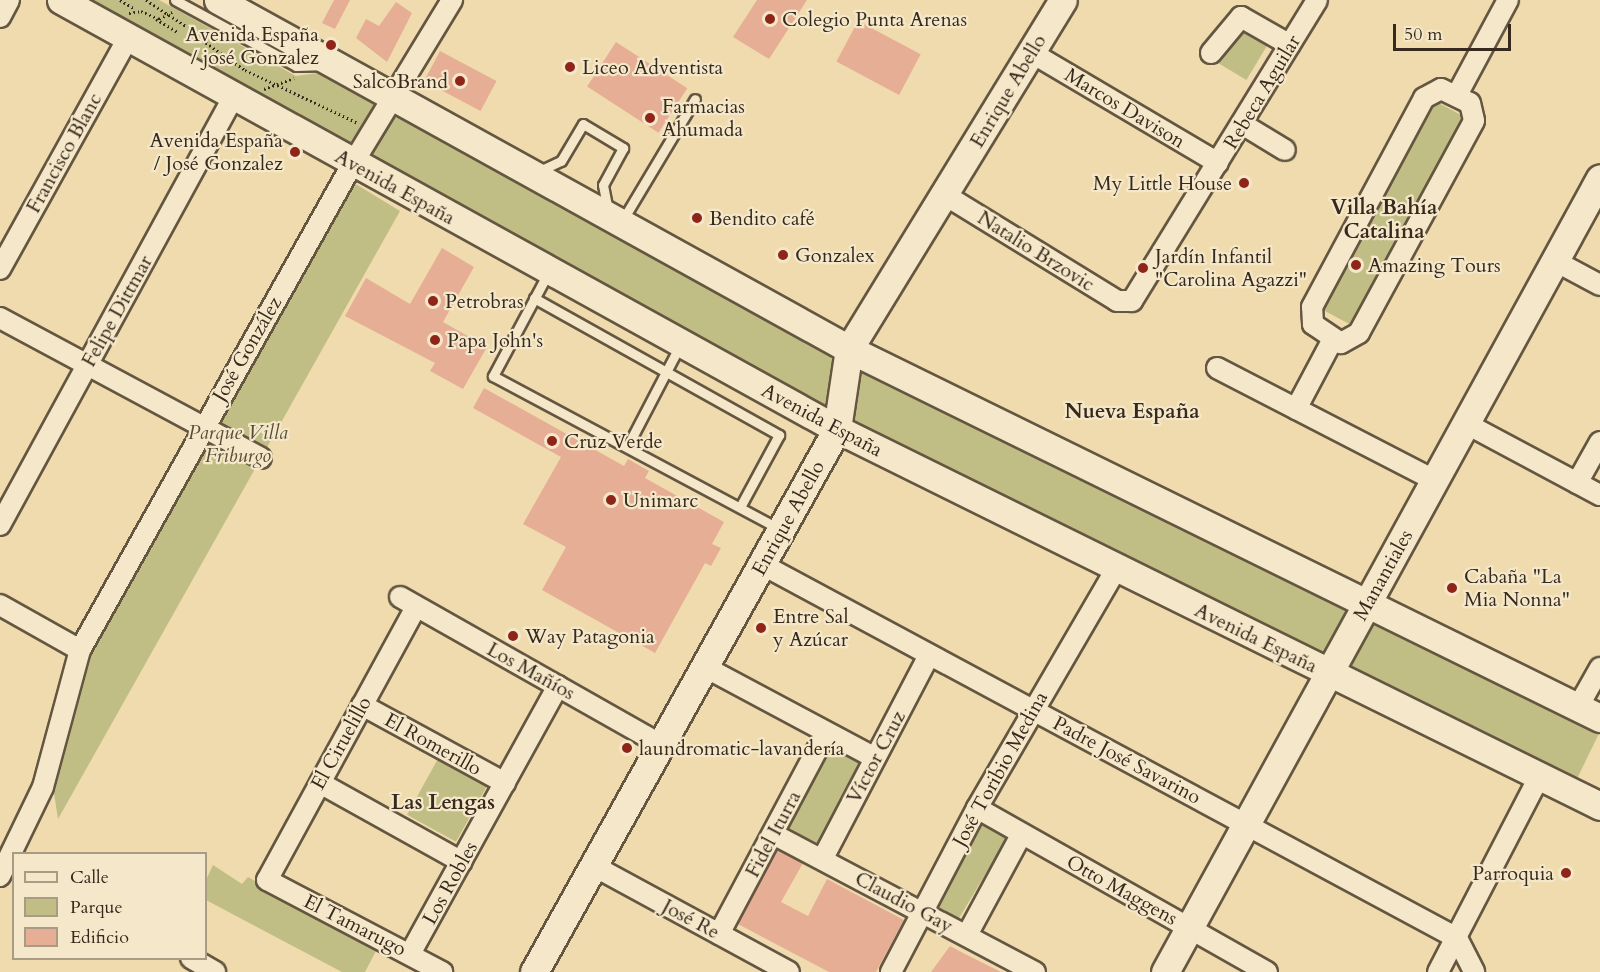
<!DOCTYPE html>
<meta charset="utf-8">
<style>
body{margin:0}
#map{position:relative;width:1600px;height:972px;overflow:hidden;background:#efdbad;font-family:Cardo,serif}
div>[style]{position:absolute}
.green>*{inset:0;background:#c0be85;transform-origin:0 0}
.building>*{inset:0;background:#e7ae96;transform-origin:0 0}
.path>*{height:3px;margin-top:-1.5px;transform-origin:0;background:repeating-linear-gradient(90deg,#36291d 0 1.5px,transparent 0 4.5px)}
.roads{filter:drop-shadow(2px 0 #645641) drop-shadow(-2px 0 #645641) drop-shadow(0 2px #645641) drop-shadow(0 -2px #645641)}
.lane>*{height:9px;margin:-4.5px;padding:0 4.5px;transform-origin:4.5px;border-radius:4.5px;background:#f5e8ca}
.street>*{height:20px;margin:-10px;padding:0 10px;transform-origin:10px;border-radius:10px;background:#f5e8ca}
.secondary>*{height:27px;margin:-13.5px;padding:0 13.5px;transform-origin:13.5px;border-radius:13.5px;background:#f5e8ca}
.dots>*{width:16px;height:16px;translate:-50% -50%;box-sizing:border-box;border:3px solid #f5e8ca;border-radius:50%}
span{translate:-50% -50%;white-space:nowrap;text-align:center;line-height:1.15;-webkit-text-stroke:4.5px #f5e8ca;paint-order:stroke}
.poi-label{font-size:20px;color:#36291d}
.left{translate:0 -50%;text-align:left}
.right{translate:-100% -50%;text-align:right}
.street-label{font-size:20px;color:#36291d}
.park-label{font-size:20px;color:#584e37;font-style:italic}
.neighbourhood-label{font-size:21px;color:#36291d;font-weight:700}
.legend{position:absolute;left:12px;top:852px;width:195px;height:108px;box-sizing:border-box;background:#f5e8ca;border:2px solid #a99c85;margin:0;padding:8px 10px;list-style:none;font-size:18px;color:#36291d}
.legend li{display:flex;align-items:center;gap:12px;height:30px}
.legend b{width:30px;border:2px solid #a99c85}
.scale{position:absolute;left:1393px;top:24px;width:118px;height:27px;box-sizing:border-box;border:3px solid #36291d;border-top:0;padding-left:8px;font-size:18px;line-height:21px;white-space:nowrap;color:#36291d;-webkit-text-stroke:4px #f5e8ca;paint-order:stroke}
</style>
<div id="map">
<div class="green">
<div style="clip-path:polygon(73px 0,159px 0,296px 76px,326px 72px,371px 97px,375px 108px,355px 144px,344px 149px)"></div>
<div style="left:1238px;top:26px;width:35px;height:42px;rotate:31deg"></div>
<div style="left:1433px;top:100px;width:36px;height:237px;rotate:28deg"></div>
<div style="clip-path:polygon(404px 116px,829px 351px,834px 366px,830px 410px,377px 169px,372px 156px,391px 118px)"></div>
<div style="clip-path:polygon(354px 183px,400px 211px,58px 819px,54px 793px,92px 653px)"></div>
<div style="left:857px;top:366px;width:828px;height:60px;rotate:26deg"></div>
<div style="left:828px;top:744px;width:40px;height:94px;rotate:25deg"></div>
<div style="left:439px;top:757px;width:56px;height:66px;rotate:29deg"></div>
<div style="left:980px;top:819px;width:33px;height:97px;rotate:31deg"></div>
<div style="clip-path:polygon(213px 865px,242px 884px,248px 877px,377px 949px,365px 972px,342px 972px,206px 900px,206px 880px)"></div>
</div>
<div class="building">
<div style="clip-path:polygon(334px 0,350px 0,335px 29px,322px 23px)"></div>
<div style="clip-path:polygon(757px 0,807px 0,769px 59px,733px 37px)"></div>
<div style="clip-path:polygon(396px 2px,412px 13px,387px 62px,356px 38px,366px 19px,379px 26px)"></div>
<div style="left:858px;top:21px;width:71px;height:46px;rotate:28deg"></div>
<div style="left:616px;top:42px;width:85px;height:53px;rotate:33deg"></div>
<div style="left:440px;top:51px;width:64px;height:34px;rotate:28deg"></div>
<div style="clip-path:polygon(442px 248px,474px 267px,443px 322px,487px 347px,463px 389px,430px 371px,435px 363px,345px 316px,366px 278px,410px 304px)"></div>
<div style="clip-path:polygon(484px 388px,624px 466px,628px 459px,649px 471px,645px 478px,724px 522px,712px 544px,721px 548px,711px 566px,705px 563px,655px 653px,542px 590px,566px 547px,523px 524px,561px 457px,473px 408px)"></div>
<div style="clip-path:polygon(777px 850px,803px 863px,781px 902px,808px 916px,827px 879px,904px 920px,876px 972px,829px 972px,738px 924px)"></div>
<div style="clip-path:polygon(950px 946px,965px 954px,1001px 972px,931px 972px)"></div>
</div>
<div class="path">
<div style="left:120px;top:0;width:17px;rotate:31deg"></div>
<div style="left:146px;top:0;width:48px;rotate:33deg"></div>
<div style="left:129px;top:13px;width:12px;rotate:-9deg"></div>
<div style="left:141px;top:11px;width:20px;rotate:24deg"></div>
<div style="left:159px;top:19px;width:15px;rotate:-28deg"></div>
<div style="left:156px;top:19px;width:26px;rotate:31deg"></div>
<div style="left:202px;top:40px;width:52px;rotate:34.9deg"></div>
<div style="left:245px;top:70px;width:125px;rotate:25.1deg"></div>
<div style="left:264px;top:89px;width:32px;rotate:-20deg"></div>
</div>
<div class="roads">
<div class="lane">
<div style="left:175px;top:0;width:138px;rotate:28.6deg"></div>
<div style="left:296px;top:66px;width:23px;rotate:-2deg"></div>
<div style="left:537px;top:172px;width:26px;rotate:-25deg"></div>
<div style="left:561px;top:161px;width:43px;rotate:-59.3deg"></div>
<div style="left:583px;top:124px;width:47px;rotate:31deg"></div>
<div style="left:623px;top:148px;width:42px;rotate:118.4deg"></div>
<div style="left:603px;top:185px;width:25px;rotate:79deg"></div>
<div style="left:622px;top:221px;width:142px;rotate:-59.1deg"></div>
<div style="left:548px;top:273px;width:117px;rotate:118.1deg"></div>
<div style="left:493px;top:376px;width:323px;rotate:28.1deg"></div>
<div style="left:534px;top:298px;width:281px;rotate:29.2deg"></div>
<div style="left:779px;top:435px;width:82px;rotate:118.4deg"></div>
<div style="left:627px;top:447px;width:115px;rotate:-62.5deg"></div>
</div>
<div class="street">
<div style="left:0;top:17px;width:19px;rotate:-62deg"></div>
<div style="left:1032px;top:53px;width:216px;rotate:30.6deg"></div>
<div style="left:1211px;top:53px;width:47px;rotate:-50.2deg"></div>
<div style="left:1241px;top:17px;width:56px;rotate:29.7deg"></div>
<div style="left:1441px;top:89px;width:32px;rotate:26deg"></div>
<div style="left:1470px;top:103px;width:18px;rotate:77deg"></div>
<div style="left:1474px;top:121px;width:241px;rotate:118.5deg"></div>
<div style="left:1359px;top:333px;width:21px;rotate:151deg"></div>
<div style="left:1341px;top:343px;width:34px;rotate:-146deg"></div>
<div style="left:1313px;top:324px;width:17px;rotate:-93deg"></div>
<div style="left:1312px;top:307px;width:237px;rotate:-61.8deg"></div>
<div style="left:1424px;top:98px;width:19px;rotate:-28deg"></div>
<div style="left:1457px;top:95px;width:108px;rotate:-61.8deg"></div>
<div style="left:1242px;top:124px;width:50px;rotate:31.2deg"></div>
<div style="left:945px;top:195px;width:202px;rotate:31.6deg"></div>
<div style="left:1117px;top:301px;width:15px"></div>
<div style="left:1132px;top:301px;width:353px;rotate:-58.4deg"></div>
<div style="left:1555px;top:261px;width:51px;rotate:28.1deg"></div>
<div style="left:0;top:269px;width:264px;rotate:-61deg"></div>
<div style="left:0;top:318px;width:296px;rotate:28.2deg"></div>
<div style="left:1217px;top:368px;width:244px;rotate:27.3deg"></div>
<div style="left:1296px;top:409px;width:79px;rotate:-62.1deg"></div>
<div style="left:1465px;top:423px;width:153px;rotate:28.1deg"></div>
<div style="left:1577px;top:483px;width:47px;rotate:-60.7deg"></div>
<div style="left:0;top:525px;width:486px;rotate:-61.4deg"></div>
<div style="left:763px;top:565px;width:788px;rotate:28.26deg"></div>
<div style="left:1457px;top:938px;width:38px;rotate:63deg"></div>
<div style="left:400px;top:597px;width:301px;rotate:29.5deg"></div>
<div style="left:0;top:605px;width:92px;rotate:29.4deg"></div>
<div style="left:416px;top:607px;width:311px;rotate:118.6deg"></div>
<div style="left:267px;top:880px;width:198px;rotate:27.7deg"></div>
<div style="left:703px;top:666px;width:195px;rotate:28.1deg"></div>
<div style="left:362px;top:705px;width:163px;rotate:28.6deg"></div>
<div style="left:1578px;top:707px;width:45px;rotate:-60.6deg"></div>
<div style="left:320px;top:783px;width:162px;rotate:29.1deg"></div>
<div style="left:977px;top:808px;width:333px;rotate:29.5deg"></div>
<div style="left:773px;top:834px;width:296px;rotate:27.8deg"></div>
<div style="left:823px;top:858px;width:229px;rotate:-62.4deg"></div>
<div style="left:592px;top:865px;width:224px;rotate:28.5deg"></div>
<div style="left:0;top:876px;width:99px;rotate:-64.2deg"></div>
<div style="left:43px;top:787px;width:142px;rotate:-74.9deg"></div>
<div style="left:80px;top:650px;width:558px;rotate:-60.73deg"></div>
<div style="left:353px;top:163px;width:191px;rotate:-58.7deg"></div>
<div style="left:719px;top:934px;width:228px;rotate:-62deg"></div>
<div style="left:967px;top:935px;width:114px;rotate:-61.6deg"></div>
<div style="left:410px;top:954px;width:306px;rotate:-61.1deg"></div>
<div style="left:191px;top:958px;width:28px;rotate:30deg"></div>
<div style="left:891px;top:972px;width:185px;rotate:-62.3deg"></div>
<div style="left:977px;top:808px;width:276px;rotate:-59.8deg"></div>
<div style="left:1438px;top:972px;width:220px;rotate:-62.6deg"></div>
</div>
<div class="secondary">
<div style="left:61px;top:0;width:887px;rotate:28.94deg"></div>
<div style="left:837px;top:429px;width:851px;rotate:26.29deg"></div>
<div style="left:218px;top:0;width:721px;rotate:28.95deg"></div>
<div style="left:849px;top:349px;width:837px;rotate:26.17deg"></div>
<div style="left:534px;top:972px;width:622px;rotate:-60.84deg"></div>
<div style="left:837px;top:429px;width:81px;rotate:-81.5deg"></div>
<div style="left:849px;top:349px;width:409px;rotate:-58.5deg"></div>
<div style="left:1165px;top:972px;width:905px;rotate:-61.28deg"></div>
</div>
</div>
<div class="dots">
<div style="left:770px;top:19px;background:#8f2418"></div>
<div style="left:331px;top:45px;background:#8f2418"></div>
<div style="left:570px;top:67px;background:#8f2418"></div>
<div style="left:460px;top:81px;background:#8f2418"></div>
<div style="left:650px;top:118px;background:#8f2418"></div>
<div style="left:295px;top:152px;background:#8f2418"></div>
<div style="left:1244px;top:183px;background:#8f2418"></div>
<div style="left:697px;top:218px;background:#8f2418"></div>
<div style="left:783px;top:255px;background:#8f2418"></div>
<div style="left:1356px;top:265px;background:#8f2418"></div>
<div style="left:1143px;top:268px;background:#8f2418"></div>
<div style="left:433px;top:301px;background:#8f2418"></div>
<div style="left:435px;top:340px;background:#8f2418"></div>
<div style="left:552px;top:441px;background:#8f2418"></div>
<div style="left:611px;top:500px;background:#8f2418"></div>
<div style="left:1452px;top:588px;background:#8f2418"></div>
<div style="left:761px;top:628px;background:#8f2418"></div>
<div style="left:513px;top:636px;background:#8f2418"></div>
<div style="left:627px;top:748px;background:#8f2418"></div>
<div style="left:1566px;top:873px;background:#8f2418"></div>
</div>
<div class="poi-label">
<span class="left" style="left:782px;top:19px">Colegio Punta Arenas</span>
<span class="right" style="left:319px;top:46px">Avenida España<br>/ josé Gonzalez</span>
<span class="left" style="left:582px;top:67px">Liceo Adventista</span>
<span class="right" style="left:448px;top:81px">SalcoBrand</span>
<span class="left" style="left:662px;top:118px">Farmacias<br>Ahumada</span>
<span class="right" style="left:283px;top:152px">Avenida España<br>/ José Gonzalez</span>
<span class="right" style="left:1232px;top:183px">My Little House</span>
<span class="left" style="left:709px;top:218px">Bendito café</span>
<span class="left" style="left:795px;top:255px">Gonzalex</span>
<span class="left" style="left:1155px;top:268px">Jardín Infantil<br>"Carolina Agazzi"</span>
<span class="left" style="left:1368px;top:265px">Amazing Tours</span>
<span class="left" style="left:445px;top:301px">Petrobras</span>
<span class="left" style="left:447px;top:340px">Papa John's</span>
<span class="left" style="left:564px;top:441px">Cruz Verde</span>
<span class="left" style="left:623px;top:500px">Unimarc</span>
<span class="left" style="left:1464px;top:588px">Cabaña "La<br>Mia Nonna"</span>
<span class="left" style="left:773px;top:628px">Entre Sal<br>y Azúcar</span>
<span class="left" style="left:525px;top:636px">Way Patagonia</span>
<span class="left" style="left:639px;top:748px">laundromatic-lavandería</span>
<span class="right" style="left:1554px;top:873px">Parroquia</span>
</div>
<div class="street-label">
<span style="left:1008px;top:91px;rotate:-59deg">Enrique Abello</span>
<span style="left:1262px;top:92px;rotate:-59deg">Rebeca Aguilar</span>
<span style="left:1125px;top:108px;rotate:31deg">Marcos Davison</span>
<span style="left:64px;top:153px;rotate:-61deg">Francisco Blanc</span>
<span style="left:395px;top:187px;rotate:29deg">Avenida España</span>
<span style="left:1036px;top:251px;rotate:32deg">Natalio Brzovic</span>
<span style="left:117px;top:311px;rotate:-61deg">Felipe Dittmar</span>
<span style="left:247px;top:349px;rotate:-60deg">José González</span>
<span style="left:822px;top:420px;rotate:28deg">Avenida España</span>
<span style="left:788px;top:518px;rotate:-61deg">Enrique Abello</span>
<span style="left:1383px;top:575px;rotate:-61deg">Manantiales</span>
<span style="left:1256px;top:638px;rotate:26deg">Avenida España</span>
<span style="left:531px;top:671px;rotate:29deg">Los Mañíos</span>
<span style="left:341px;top:743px;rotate:-61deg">El Ciruelillo</span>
<span style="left:433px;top:744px;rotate:29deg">El Romerillo</span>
<span style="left:876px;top:757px;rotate:-62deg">Víctor Cruz</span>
<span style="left:1127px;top:760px;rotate:28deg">Padre José Savarino</span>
<span style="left:1000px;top:769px;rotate:-61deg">José Toribio Medina</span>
<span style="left:773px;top:834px;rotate:-62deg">Fidel Iturra</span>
<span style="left:450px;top:883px;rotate:-61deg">Los Robles</span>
<span style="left:1122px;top:890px;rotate:29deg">Otto Maggens</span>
<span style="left:904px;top:902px;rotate:28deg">Claudio Gay</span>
<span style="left:691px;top:919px;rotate:28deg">José Re</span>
<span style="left:355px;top:925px;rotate:27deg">El Tamarugo</span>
</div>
<div class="park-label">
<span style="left:238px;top:444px">Parque Villa<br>Friburgo</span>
</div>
<div class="neighbourhood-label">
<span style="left:1384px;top:220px">Villa Bahía<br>Catalina</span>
<span style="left:1132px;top:412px">Nueva España</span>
<span style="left:443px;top:803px">Las Lengas</span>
</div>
<ul class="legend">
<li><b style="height:8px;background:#f5e8ca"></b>Calle</li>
<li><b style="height:16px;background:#c0be85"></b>Parque</li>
<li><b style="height:16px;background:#e7ae96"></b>Edificio</li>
</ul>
<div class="scale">50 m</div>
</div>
